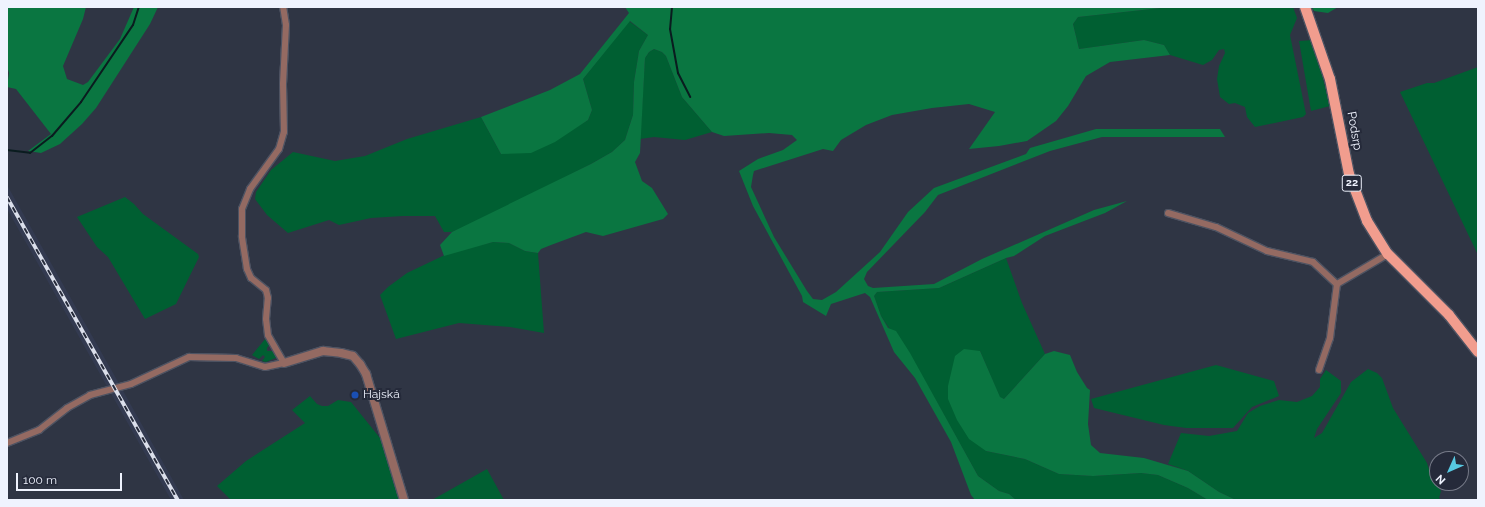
<!DOCTYPE html>
<meta charset="utf-8">
<style>
body{margin:0}
#map{position:relative;width:1485px;height:507px;overflow:hidden;background:#2f3544;font-family:Raleway,sans-serif}
div>[style]{position:absolute}
.built>*{inset:0;background:#333a50}
.green>*{inset:0;background:#005f32}
.forest>*{inset:0;background:#0a7641}
.stream>*{height:2px;margin:-1px;padding:0 1px;transform-origin:1px;border-radius:1px;background:#0a1c1f}
.roads{filter:drop-shadow(1px 0 #4e5362) drop-shadow(-1px 0 #4e5362) drop-shadow(0 1px #4e5362) drop-shadow(0 -1px #4e5362)}
.minor>*{height:6px;margin:-3px;padding:0 3px;transform-origin:3px;border-radius:3px;background:#946a62}
.tertiary>*{height:8px;margin:-4px;padding:0 4px;transform-origin:4px;border-radius:4px;background:#946a62}
.primary>*{height:10px;margin:-5px;padding:0 5px;transform-origin:5px;border-radius:5px;background:#f19d8e}
.rail>*{height:3.5px;margin-top:-1.75px;transform-origin:0;background:repeating-linear-gradient(90deg,#252a3a 0 6px,#dbdfeb 0 12px);box-sizing:border-box;border-block:1px solid #dbdfeb}
.dots>*{width:11px;height:11px;translate:-50% -50%;box-sizing:border-box;border:2px solid #252a3a;border-radius:50%}
span{translate:-50% -50%;white-space:nowrap;text-align:center;line-height:1.15;-webkit-text-stroke:4px #252a3a;paint-order:stroke}
.shield-label span{padding:1px 3px;background:#252a3a;border:1px solid;border-radius:3px;-webkit-text-stroke-width:0}
.shield-label{font-size:11px;color:#eff3fe;font-weight:700}
.street-label{font-size:12px;color:#eff3fe}
.poi-label{font-size:12px;color:#eff3fe}
.left{translate:0 -50%;text-align:left}
.frame{position:absolute;inset:0;border:8px solid #eff3fe;pointer-events:none}
.north{position:absolute;left:1429px;top:451px;width:40px;height:40px;box-sizing:border-box;background:#252a3a;border:1px solid #767a88;border-radius:50%;rotate:225deg;font-size:11px;font-weight:700;line-height:16px;text-align:center;color:#eff3fe}
.north::after{content:'';display:block;margin:auto;width:14px;height:18px;background:#57c9e2;clip-path:polygon(50% 0,100% 100%,50% 72%,0 100%)}
.scale{position:absolute;left:16px;top:473px;width:106px;height:18px;box-sizing:border-box;border:2px solid #eff3fe;border-top:0;padding-left:5px;font-size:12px;line-height:14px;white-space:nowrap;color:#eff3fe;-webkit-text-stroke:3px #252a3a;paint-order:stroke}
</style>
<div id="map">
<div class="built">
<div style="clip-path:polygon(7px 185px,117px 380px,184px 500px,171px 500px,7px 209px)"></div>
</div>
<div class="green">
<div style="clip-path:polygon(1170px 7px,1293px 7px,1297px 18px,1290px 35px,1306px 114px,1303px 117px,1255px 127px,1247px 117px,1245px 107px,1235px 103px,1229px 104px,1220px 97px,1217px 79px,1219px 66px,1225px 53px,1224px 49px,1219px 50px,1212px 60px,1203px 65px,1170px 55px,1164px 45px,1144px 40px,1079px 49px,1073px 24px,1078px 17px)"></div>
<div style="clip-path:polygon(629px 21px,648px 35px,639px 51px,634px 82px,633px 115px,625px 140px,612px 152px,591px 164px,481px 220px,452px 232px,444px 232px,435px 216px,403px 216px,371px 218px,339px 225px,329px 220px,288px 233px,267px 215px,255px 199px,256px 192px,271px 170px,293px 152px,335px 161px,365px 156px,407px 139px,481px 117px,501px 154px,573px 129px,588px 120px,592px 110px,583px 79px)"></div>
<div style="clip-path:polygon(1313px 40px,1330px 106px,1311px 111px,1299px 41px)"></div>
<div style="clip-path:polygon(654px 49px,662px 52px,666px 56px,682px 97px,712px 132px,685px 140px,654px 137px,640px 139px,645px 58px,649px 52px)"></div>
<div style="clip-path:polygon(1478px 67px,1478px 255px,1400px 92px,1427px 83px,1434px 83px)"></div>
<div style="clip-path:polygon(125px 197px,134px 204px,143px 214px,198px 254px,199px 257px,176px 304px,145px 319px,108px 257px,97px 247px,77px 217px)"></div>
<div style="clip-path:polygon(493px 242px,509px 243px,525px 251px,538px 253px,544px 333px,510px 327px,459px 323px,396px 339px,380px 295px,388px 287px,407px 273px,451px 252px)"></div>
<div style="clip-path:polygon(1006px 258px,1022px 303px,1045px 354px,1004px 399px,1000px 398px,980px 351px,986px 451px,1025px 459px,1059px 474px,1093px 476px,1141px 473px,1158px 475px,1188px 488px,1208px 500px,1016px 500px,1009px 494px,999px 491px,978px 476px,930px 390px,881px 316px,874px 296px,877px 292px,939px 288px)"></div>
<div style="clip-path:polygon(266px 338px,270px 344px,267px 348px,267px 351px,275px 351px,278px 357px,266px 362px,262px 361px,265px 357px,263px 355px,259px 359px,252px 355px)"></div>
<div style="clip-path:polygon(1216px 365px,1274px 381px,1279px 396px,1252px 407px,1233px 428px,1186px 428px,1164px 425px,1094px 408px,1091px 399px)"></div>
<div style="clip-path:polygon(1368px 369px,1377px 373px,1382px 378px,1393px 408px,1427px 463px,1432px 479px,1441px 491px,1439px 498px,1441px 500px,1236px 500px,1219px 492px,1188px 471px,1168px 464px,1181px 433px,1209px 436px,1237px 431px,1248px 413px,1260px 406px,1279px 400px,1297px 402px,1312px 396px,1320px 387px,1320px 379px,1326px 370px,1341px 381px,1341px 393px,1317px 429px,1314px 438px,1322px 433px,1351px 382px)"></div>
<div style="clip-path:polygon(310px 396px,317px 404px,322px 406px,328px 406px,338px 400px,351px 402px,380px 438px,399px 500px,231px 500px,217px 486px,246px 461px,305px 423px,292px 410px)"></div>
<div style="clip-path:polygon(487px 469px,504px 500px,432px 500px)"></div>
</div>
<div class="forest">
<div style="clip-path:polygon(7px 7px,86px 7px,83px 19px,63px 66px,67px 79px,83px 85px,88px 82px,120px 39px,134px 7px,158px 7px,150px 24px,96px 108px,82px 124px,60px 144px,41px 153px,28px 151px,51px 134px,16px 89px,7px 87px,9px 73px,7px 66px)"></div>
<div style="clip-path:polygon(625px 7px,1170px 7px,1078px 17px,1073px 24px,1079px 49px,1144px 40px,1164px 45px,1170px 55px,1110px 62px,1086px 76px,1068px 106px,1056px 121px,1027px 141px,999px 146px,969px 149px,995px 112px,969px 104px,932px 108px,892px 115px,866px 125px,841px 140px,833px 151px,823px 149px,754px 171px,753px 175px,751px 187px,774px 237px,807px 291px,813px 299px,822px 300px,836px 292px,880px 252px,908px 212px,934px 188px,1026px 154px,1030px 148px,1096px 129px,1220px 129px,1225px 137px,1102px 137px,1050px 151px,938px 195px,925px 212px,867px 272px,864px 279px,868px 286px,873px 288px,934px 284px,982px 259px,1094px 210px,1127px 201px,1105px 213px,1045px 236px,1014px 256px,1006px 258px,939px 288px,877px 292px,874px 296px,881px 316px,888px 328px,896px 331px,910px 353px,978px 476px,999px 491px,1009px 494px,1016px 500px,975px 500px,971px 495px,951px 442px,915px 378px,894px 352px,870px 297px,865px 293px,831px 304px,826px 316px,803px 302px,802px 296px,753px 206px,739px 171px,758px 159px,783px 150px,797px 140px,792px 135px,769px 133px,724px 136px,712px 132px,682px 97px,666px 56px,662px 52px,654px 49px,649px 52px,645px 58px,640px 153px,635px 162px,642px 181px,652px 188px,668px 214px,663px 219px,603px 236px,586px 232px,551px 245px,541px 249px,538px 253px,525px 251px,509px 243px,493px 242px,444px 256px,440px 245px,452px 232px,591px 164px,612px 152px,625px 140px,633px 115px,634px 82px,639px 51px,648px 35px,630px 21px,583px 79px,592px 110px,588px 120px,555px 142px,531px 153px,501px 154px,481px 117px,550px 90px,580px 74px,629px 13px)"></div>
<div style="clip-path:polygon(1312px 7px,1338px 7px,1328px 13px,1314px 11px)"></div>
<div style="clip-path:polygon(964px 349px,980px 351px,1000px 397px,1004px 399px,1045px 354px,1054px 351px,1070px 355px,1077px 372px,1087px 388px,1090px 390px,1088px 424px,1091px 445px,1100px 453px,1144px 458px,1188px 471px,1219px 492px,1236px 500px,1208px 500px,1188px 488px,1158px 475px,1141px 473px,1093px 476px,1059px 474px,1025px 459px,986px 451px,969px 439px,957px 420px,948px 399px,948px 386px,955px 356px)"></div>
</div>
<div class="stream">
<div style="left:672px;top:7px;width:22px;rotate:95deg"></div>
<div style="left:670px;top:29px;width:45px;rotate:79.7deg"></div>
<div style="left:678px;top:73px;width:27px;rotate:63deg"></div>
<div style="left:7px;top:150px;width:23px;rotate:7deg"></div>
<div style="left:30px;top:153px;width:28px;rotate:-38deg"></div>
<div style="left:52px;top:136px;width:45px;rotate:-49.5deg"></div>
<div style="left:81px;top:102px;width:93px;rotate:-56deg"></div>
<div style="left:133px;top:25px;width:19px;rotate:-72deg"></div>
</div>
<div class="roads">
<div class="minor">
<div style="left:1168px;top:213px;width:50px;rotate:16.3deg"></div>
<div style="left:1216px;top:227px;width:56px;rotate:25.2deg"></div>
<div style="left:1267px;top:251px;width:47px;rotate:13.4deg"></div>
<div style="left:1313px;top:262px;width:33px;rotate:43deg"></div>
<div style="left:1337px;top:284px;width:59px;rotate:-30.5deg"></div>
<div style="left:1319px;top:370px;width:34px;rotate:-71deg"></div>
<div style="left:1330px;top:338px;width:54px;rotate:-82.6deg"></div>
<div style="left:7px;top:443px;width:35px;rotate:-22deg"></div>
<div style="left:39px;top:430px;width:36px;rotate:-38deg"></div>
<div style="left:67px;top:408px;width:26px;rotate:-29deg"></div>
<div style="left:90px;top:395px;width:42px;rotate:-15deg"></div>
<div style="left:131px;top:384px;width:64px;rotate:-25deg"></div>
<div style="left:189px;top:357px;width:47px;rotate:1.2deg"></div>
<div style="left:236px;top:358px;width:30px;rotate:17deg"></div>
<div style="left:265px;top:367px;width:19px;rotate:-12deg"></div>
<div style="left:284px;top:363px;width:32px;rotate:-120deg"></div>
<div style="left:268px;top:335px;width:16px;rotate:-97deg"></div>
<div style="left:266px;top:319px;width:21px;rotate:-85deg"></div>
<div style="left:268px;top:298px;width:8px;rotate:-104deg"></div>
<div style="left:266px;top:290px;width:19px;rotate:-141deg"></div>
<div style="left:251px;top:278px;width:10px;rotate:-114deg"></div>
<div style="left:247px;top:269px;width:33px;rotate:-99deg"></div>
<div style="left:242px;top:236px;width:27px;rotate:-90deg"></div>
<div style="left:242px;top:209px;width:22px;rotate:-68deg"></div>
<div style="left:250px;top:189px;width:49px;rotate:-54.1deg"></div>
<div style="left:279px;top:149px;width:18px;rotate:-74deg"></div>
<div style="left:284px;top:132px;width:48px;rotate:-91.2deg"></div>
<div style="left:283px;top:84px;width:59px;rotate:-87.1deg"></div>
<div style="left:286px;top:25px;width:18px;rotate:-99deg"></div>
</div>
<div class="tertiary">
<div style="left:284px;top:363px;width:41px;rotate:-17.1deg"></div>
<div style="left:323px;top:351px;width:18px;rotate:6deg"></div>
<div style="left:341px;top:353px;width:12px;rotate:14deg"></div>
<div style="left:353px;top:356px;width:11px;rotate:49deg"></div>
<div style="left:360px;top:364px;width:12px;rotate:59deg"></div>
<div style="left:366px;top:374px;width:132px;rotate:73.2deg"></div>
</div>
<div class="primary">
<div style="left:1305px;top:7px;width:76px;rotate:70.9deg"></div>
<div style="left:1330px;top:79px;width:97px;rotate:78.7deg"></div>
<div style="left:1349px;top:174px;width:50px;rotate:69deg"></div>
<div style="left:1367px;top:221px;width:39px;rotate:58deg"></div>
<div style="left:1388px;top:254px;width:86px;rotate:45deg"></div>
<div style="left:1449px;top:315px;width:47px;rotate:51.9deg"></div>
</div>
</div>
<div class="rail">
<div style="left:7px;top:197px;width:348px;rotate:60.6deg"></div>
</div>
<div class="dots">
<div style="left:355px;top:395px;background:#1a4fb4"></div>
</div>
<div class="shield-label">
<span style="left:1352px;top:183px">22</span>
</div>
<div class="street-label">
<span style="left:1354px;top:131px;rotate:80deg">Podsrp</span>
</div>
<div class="poi-label">
<span class="left" style="left:363px;top:395px">Hajská</span>
</div>
<div class="frame"></div>
<div class="north">N</div>
<div class="scale">100 m</div>
</div>
